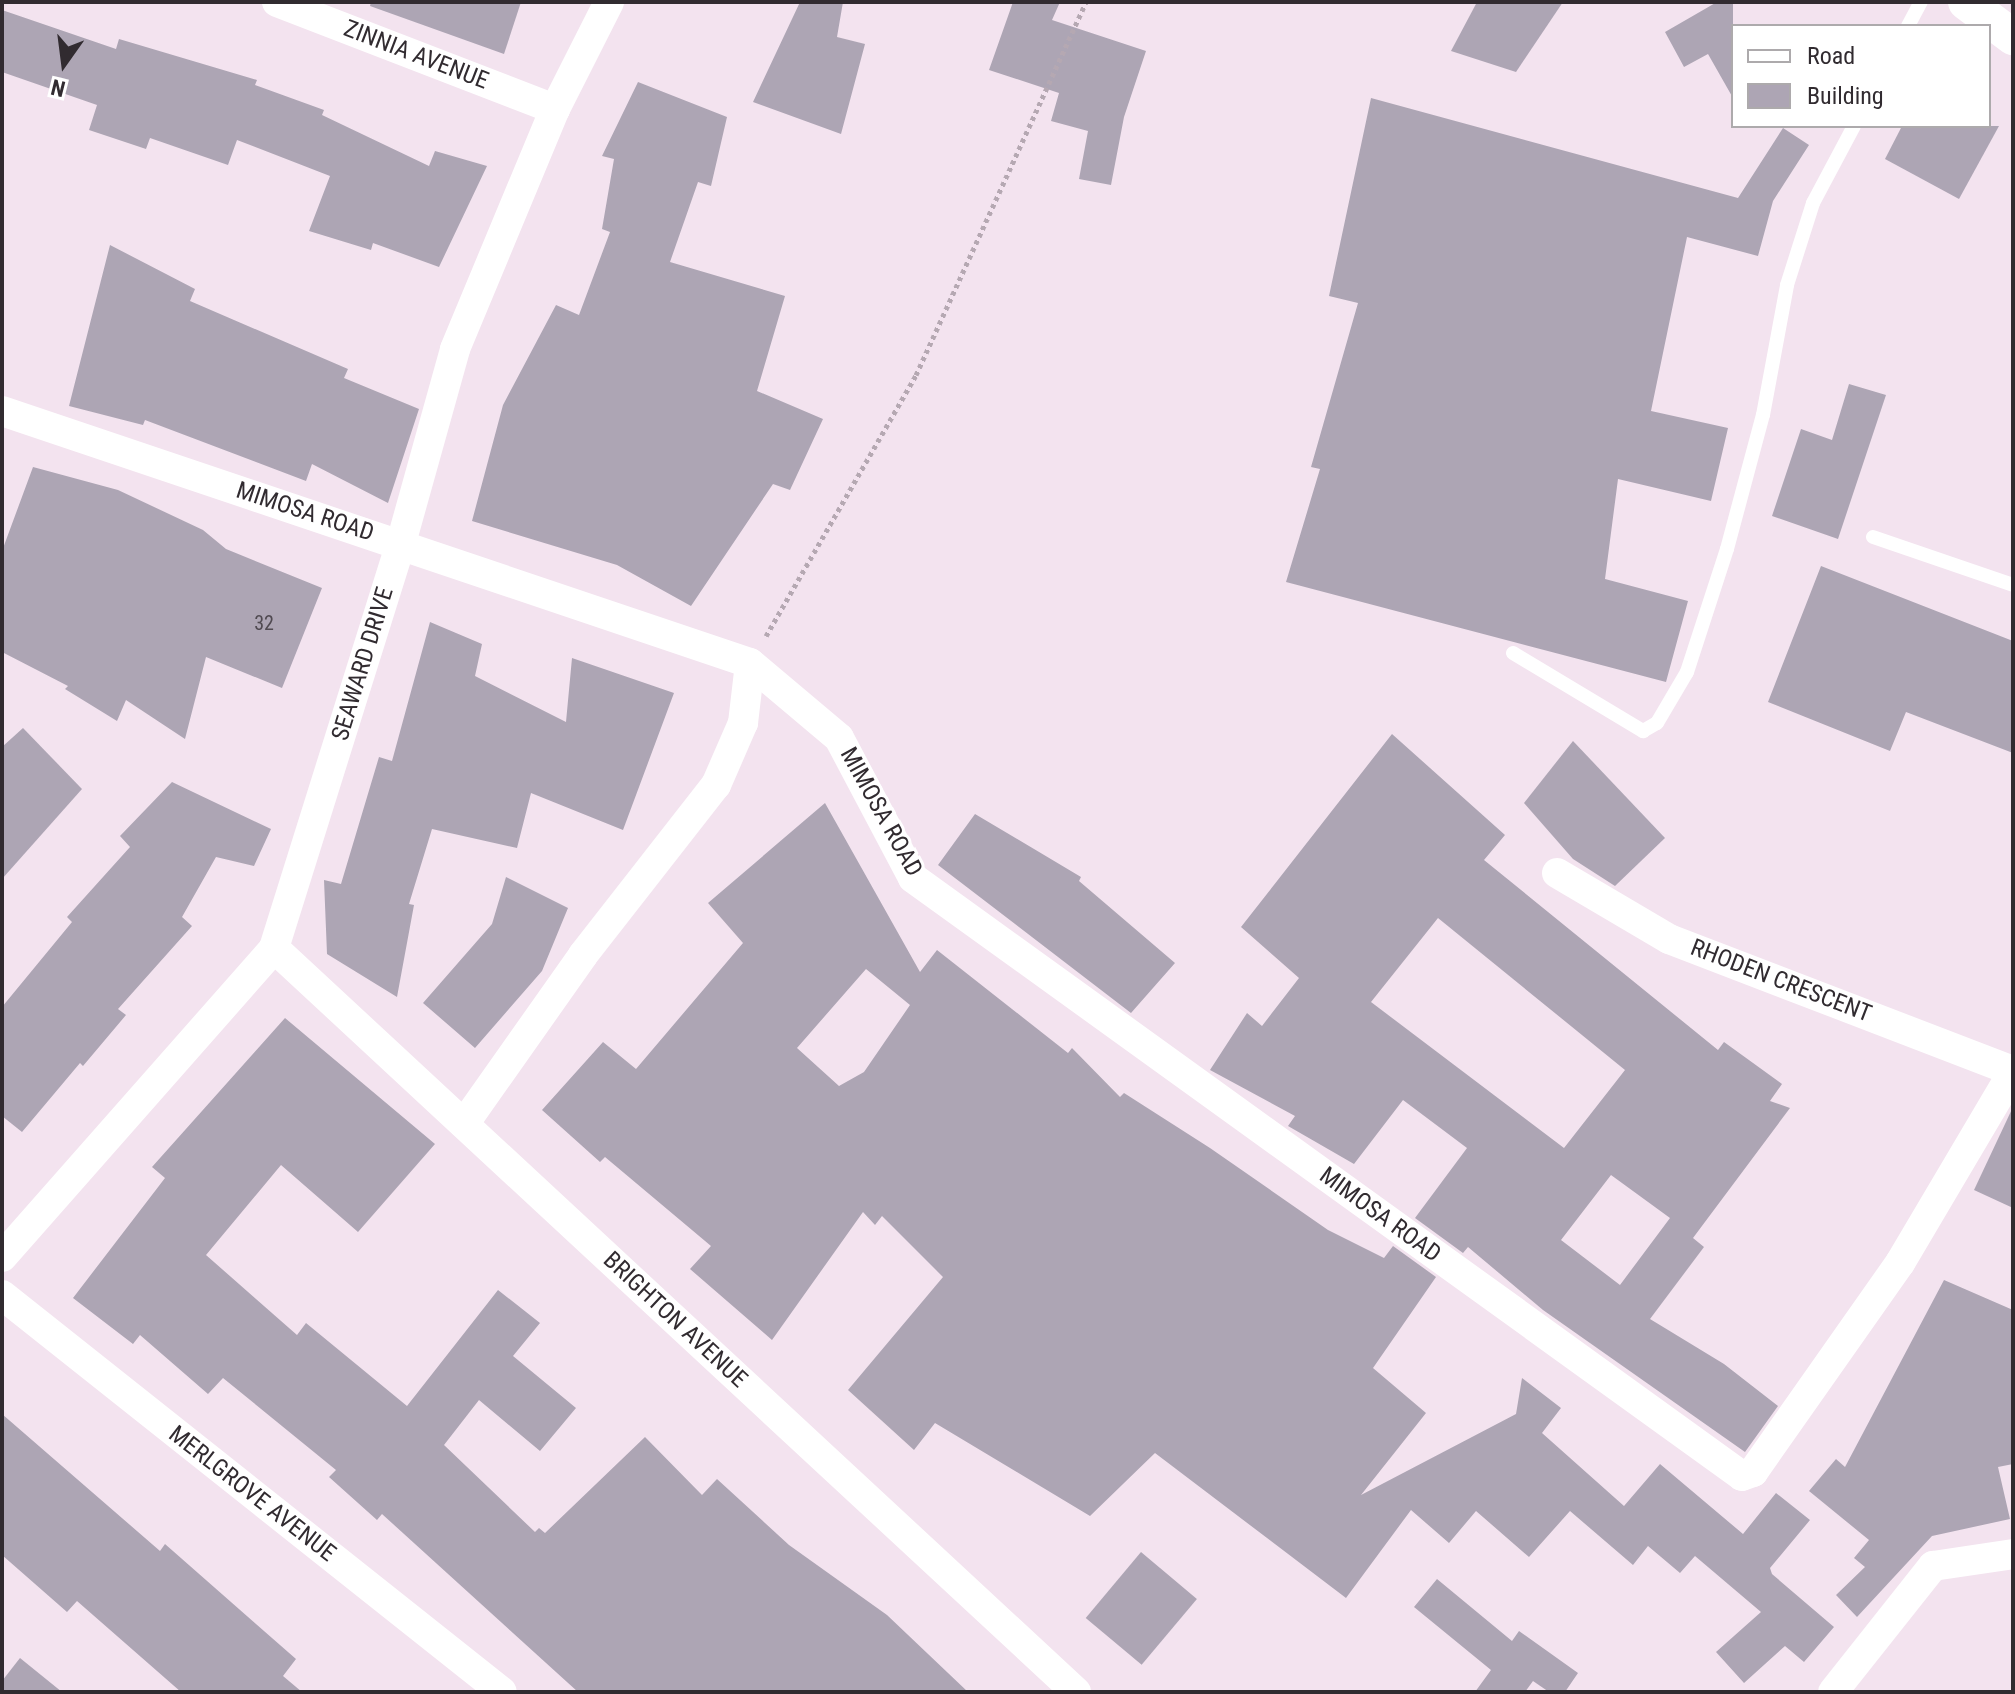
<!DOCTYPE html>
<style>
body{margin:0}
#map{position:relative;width:2015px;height:1694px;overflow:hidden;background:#f3e3ef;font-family:"Roboto Condensed",sans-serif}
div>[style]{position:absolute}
.building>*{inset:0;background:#ada5b4;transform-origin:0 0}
.path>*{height:5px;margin-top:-2.5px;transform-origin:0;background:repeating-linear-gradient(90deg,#b5a8b2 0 4px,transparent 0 8px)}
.service>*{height:14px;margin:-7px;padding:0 7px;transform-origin:7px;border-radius:7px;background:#fff}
.minor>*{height:30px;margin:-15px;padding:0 15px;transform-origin:15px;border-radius:15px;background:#fff}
.tertiary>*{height:36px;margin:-18px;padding:0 18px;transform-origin:18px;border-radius:18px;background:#fff}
span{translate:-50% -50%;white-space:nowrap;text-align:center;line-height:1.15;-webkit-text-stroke:6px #fff;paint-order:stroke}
.number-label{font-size:20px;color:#504a51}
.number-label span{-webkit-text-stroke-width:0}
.street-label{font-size:24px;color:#312b30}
.frame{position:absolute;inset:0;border:4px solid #312b30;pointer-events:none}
.legend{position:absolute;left:1731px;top:24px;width:260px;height:104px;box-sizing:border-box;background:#fff;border:2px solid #adaaac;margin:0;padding:10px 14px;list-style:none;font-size:24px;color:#312b30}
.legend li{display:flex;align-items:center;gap:16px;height:40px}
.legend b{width:40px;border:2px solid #adaaac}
.north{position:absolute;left:24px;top:24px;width:80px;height:80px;-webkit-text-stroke:6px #fff;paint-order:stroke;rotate:194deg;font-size:22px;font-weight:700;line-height:32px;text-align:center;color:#312b30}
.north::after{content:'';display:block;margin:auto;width:28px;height:36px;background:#312b30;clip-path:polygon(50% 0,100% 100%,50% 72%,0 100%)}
</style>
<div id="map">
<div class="building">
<div style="clip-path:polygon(371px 2px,521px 2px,504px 54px,370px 6px)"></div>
<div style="clip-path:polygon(800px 2px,843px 2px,837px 37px,865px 44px,841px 134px,753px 102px)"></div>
<div style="clip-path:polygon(1013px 2px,1060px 2px,1052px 20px,1146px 51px,1124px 117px,1111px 185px,1079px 179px,1088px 131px,1051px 121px,1059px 93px,989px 70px)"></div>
<div style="clip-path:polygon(1477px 2px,1563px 2px,1516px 72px,1451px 51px)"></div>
<div style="clip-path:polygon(1717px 2px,1733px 2px,1733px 98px,1708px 54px,1684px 67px,1665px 32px)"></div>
<div style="clip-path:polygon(2px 10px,116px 49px,119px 39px,257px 80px,255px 85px,324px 110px,322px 115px,429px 166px,435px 151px,487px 166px,439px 267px,373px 243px,371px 250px,309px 231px,330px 176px,237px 140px,228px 165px,150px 138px,146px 149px,89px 130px,97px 105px,2px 72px)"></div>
<div style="clip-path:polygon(638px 82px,727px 117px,711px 186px,698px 182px,670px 262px,785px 296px,757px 391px,823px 419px,790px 490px,773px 484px,691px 606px,617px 565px,472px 521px,503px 405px,556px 305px,579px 315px,610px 232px,602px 229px,614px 159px,602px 156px)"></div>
<div style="clip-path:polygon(1371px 98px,1738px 198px,1783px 128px,1809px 145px,1773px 201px,1758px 256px,1687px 237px,1651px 411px,1728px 428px,1711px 501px,1618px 479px,1605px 579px,1688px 601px,1666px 682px,1286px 582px,1320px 469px,1311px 467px,1358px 303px,1329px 296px)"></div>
<div style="clip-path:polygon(1902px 126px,1999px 126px,1959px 199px,1885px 159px)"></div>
<div style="clip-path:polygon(110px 245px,195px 289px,190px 301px,348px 369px,344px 378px,419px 409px,388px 503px,312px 464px,306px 481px,145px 420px,143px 425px,69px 406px)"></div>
<div style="clip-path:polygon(1849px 384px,1886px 395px,1838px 539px,1772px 516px,1801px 429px,1832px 440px)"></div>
<div style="clip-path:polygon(33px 467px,118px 490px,203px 530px,226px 549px,322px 588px,282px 688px,206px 657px,185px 739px,126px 700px,117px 721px,65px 689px,68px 686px,2px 652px,2px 551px)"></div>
<div style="clip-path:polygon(1821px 566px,2013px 641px,2013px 753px,1906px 712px,1890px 751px,1768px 702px)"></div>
<div style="clip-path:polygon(430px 622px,482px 644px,475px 676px,566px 722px,572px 658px,674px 693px,623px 830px,531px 793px,517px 848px,432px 829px,409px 904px,414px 905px,397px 997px,327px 954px,324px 880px,341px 884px,379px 757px,392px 761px)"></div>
<div style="clip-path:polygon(23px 728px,82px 789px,2px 879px,2px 747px)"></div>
<div style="clip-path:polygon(evenodd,1392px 734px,1505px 835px,1484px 860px,1718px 1050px,1724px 1042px,1782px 1084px,1770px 1101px,1790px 1108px,1693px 1238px,1704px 1247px,1650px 1319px,1724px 1364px,1778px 1406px,1745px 1452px,1543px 1310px,1468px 1247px,1463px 1253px,1415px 1218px,1467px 1148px,1403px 1100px,1354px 1164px,1288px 1126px,1295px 1116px,1210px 1070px,1247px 1013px,1262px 1026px,1299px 978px,1241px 927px,1392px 734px,1438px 918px,1625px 1070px,1564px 1148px,1371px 1002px,1438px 918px,1392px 734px,1611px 1175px,1670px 1218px,1620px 1285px,1561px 1240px,1611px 1175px)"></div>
<div style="clip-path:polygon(1573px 741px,1665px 838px,1615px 886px,1573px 859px,1524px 803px)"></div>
<div style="clip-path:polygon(172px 782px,271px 829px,254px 866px,216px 857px,182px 917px,192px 926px,118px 1009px,126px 1015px,83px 1066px,80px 1063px,22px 1132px,2px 1116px,2px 1007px,72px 922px,67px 917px,130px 847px,120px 836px)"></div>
<div style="clip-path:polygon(evenodd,825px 803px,920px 972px,937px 950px,1068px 1053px,1072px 1048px,1120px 1097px,1124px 1093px,1210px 1148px,1328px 1230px,1384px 1258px,1393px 1246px,1436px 1277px,1373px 1368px,1426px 1413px,1361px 1495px,1516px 1414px,1522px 1378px,1561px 1408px,1542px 1433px,1624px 1506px,1660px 1464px,1743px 1534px,1776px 1493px,1810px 1520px,1770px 1568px,1772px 1574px,1834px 1627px,1804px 1662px,1785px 1646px,1744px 1683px,1716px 1652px,1761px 1612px,1695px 1556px,1680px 1573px,1648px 1546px,1633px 1565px,1570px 1511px,1529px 1557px,1476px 1511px,1449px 1543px,1411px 1510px,1346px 1598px,1155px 1453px,1090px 1516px,935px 1423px,914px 1450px,848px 1390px,943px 1277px,882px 1216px,875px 1225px,863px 1212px,772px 1340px,690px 1269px,711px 1246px,605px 1157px,600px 1162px,542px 1110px,603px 1042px,636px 1069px,743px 943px,708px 903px,825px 803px,866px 969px,910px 1005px,864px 1072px,839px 1086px,797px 1048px,866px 969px)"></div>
<div style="clip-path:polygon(975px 814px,1081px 877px,1079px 881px,1175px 963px,1131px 1013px,938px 865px)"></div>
<div style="clip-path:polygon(506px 877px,568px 908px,542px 971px,475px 1048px,423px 1003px,492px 924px)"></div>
<div style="clip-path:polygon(285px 1018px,435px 1144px,358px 1232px,281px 1165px,206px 1255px,297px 1335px,306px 1323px,407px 1406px,498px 1290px,540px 1323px,513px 1356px,576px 1408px,540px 1451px,479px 1400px,444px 1445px,535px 1532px,539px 1528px,545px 1533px,645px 1437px,702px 1495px,717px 1479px,789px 1545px,887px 1615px,968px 1692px,578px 1692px,382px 1514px,377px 1520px,329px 1477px,336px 1470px,223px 1378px,208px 1394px,140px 1335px,133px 1344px,73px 1298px,165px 1178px,152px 1167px)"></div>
<div style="clip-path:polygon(2013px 1107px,2013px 1208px,1974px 1190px)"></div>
<div style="clip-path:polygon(1944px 1280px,2013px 1310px,2013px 1464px,1998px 1467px,2010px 1519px,1932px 1536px,1857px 1617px,1836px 1595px,1865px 1567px,1854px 1558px,1869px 1540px,1809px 1491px,1836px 1459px,1845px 1467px)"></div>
<div style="clip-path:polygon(2px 1414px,160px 1551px,165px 1544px,296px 1659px,283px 1676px,302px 1692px,181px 1692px,77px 1601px,67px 1612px,2px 1555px)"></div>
<div style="left:1141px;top:1552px;width:73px;height:86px;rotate:40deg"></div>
<div style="clip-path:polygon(1437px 1579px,1512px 1641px,1519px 1631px,1578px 1673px,1565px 1692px,1549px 1692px,1533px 1681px,1525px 1692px,1475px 1692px,1491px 1670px,1414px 1607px)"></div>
<div style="clip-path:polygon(20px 1658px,62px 1692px,2px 1692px,2px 1681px)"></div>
</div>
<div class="path">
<div style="left:766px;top:636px;width:301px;rotate:-60.1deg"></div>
<div style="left:916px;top:375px;width:410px;rotate:-65.5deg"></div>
</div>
<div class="service">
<div style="left:1908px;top:26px;width:27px;rotate:-62deg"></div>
<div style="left:1873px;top:537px;width:148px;rotate:18.9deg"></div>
<div style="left:1513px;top:653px;width:152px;rotate:31deg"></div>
<div style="left:1643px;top:731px;width:16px;rotate:-30deg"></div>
<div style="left:1657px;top:723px;width:59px;rotate:-59.5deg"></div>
<div style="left:1687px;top:672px;width:129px;rotate:-72deg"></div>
<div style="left:1727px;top:549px;width:139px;rotate:-75deg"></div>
<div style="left:1763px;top:415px;width:132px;rotate:-79.5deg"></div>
<div style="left:1787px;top:285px;width:86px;rotate:-72.4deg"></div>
<div style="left:1813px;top:203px;width:87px;rotate:-62deg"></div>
</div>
<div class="minor">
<div style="left:277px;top:2px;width:298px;rotate:21.1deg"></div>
<div style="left:2px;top:411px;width:789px;rotate:18.62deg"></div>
<div style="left:750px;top:663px;width:116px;rotate:40.1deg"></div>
<div style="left:839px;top:738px;width:158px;rotate:62.1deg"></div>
<div style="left:913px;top:878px;width:1022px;rotate:35.8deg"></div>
<div style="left:1742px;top:1476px;width:12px;rotate:-20deg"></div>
<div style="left:1753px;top:1472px;width:256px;rotate:-54.9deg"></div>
<div style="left:1900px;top:1263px;width:222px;rotate:-59.4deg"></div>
<div style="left:1557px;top:873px;width:130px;rotate:30.5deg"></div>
<div style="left:1669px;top:939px;width:368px;rotate:21deg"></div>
<div style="left:274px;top:948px;width:1094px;rotate:42.85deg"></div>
<div style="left:464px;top:1124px;width:207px;rotate:-54.8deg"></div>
<div style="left:583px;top:955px;width:216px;rotate:-52deg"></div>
<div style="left:716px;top:785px;width:68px;rotate:-66.5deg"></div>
<div style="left:743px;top:723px;width:60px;rotate:-83.3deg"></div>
<div style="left:2px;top:1257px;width:412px;rotate:-48.6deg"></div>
<div style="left:274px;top:948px;width:424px;rotate:-72.6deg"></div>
<div style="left:401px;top:543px;width:201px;rotate:-74.4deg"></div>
<div style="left:455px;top:349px;width:260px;rotate:-67.4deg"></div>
<div style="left:555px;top:109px;width:120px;rotate:-63.2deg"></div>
<div style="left:2px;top:1295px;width:638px;rotate:38.45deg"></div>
<div style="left:1833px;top:1692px;width:161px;rotate:-51.6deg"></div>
<div style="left:1933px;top:1566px;width:81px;rotate:-8.5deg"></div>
</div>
<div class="tertiary">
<div style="left:1966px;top:2px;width:59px;rotate:36.7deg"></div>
</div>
<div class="number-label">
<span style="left:264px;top:623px">32</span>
</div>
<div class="street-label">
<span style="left:416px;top:55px;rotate:21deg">ZINNIA AVENUE</span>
<span style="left:305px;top:512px;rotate:18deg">MIMOSA ROAD</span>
<span style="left:363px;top:664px;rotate:-73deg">SEAWARD DRIVE</span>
<span style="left:881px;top:812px;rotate:61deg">MIMOSA ROAD</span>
<span style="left:1781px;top:981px;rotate:21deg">RHODEN CRESCENT</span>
<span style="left:1380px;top:1215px;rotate:36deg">MIMOSA ROAD</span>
<span style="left:675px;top:1320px;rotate:43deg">BRIGHTON AVENUE</span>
<span style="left:252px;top:1494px;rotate:38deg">MERLGROVE AVENUE</span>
</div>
<div class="frame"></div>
<ul class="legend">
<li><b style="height:10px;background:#fff"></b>Road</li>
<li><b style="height:22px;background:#ada5b4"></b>Building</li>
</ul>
<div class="north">N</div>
</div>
